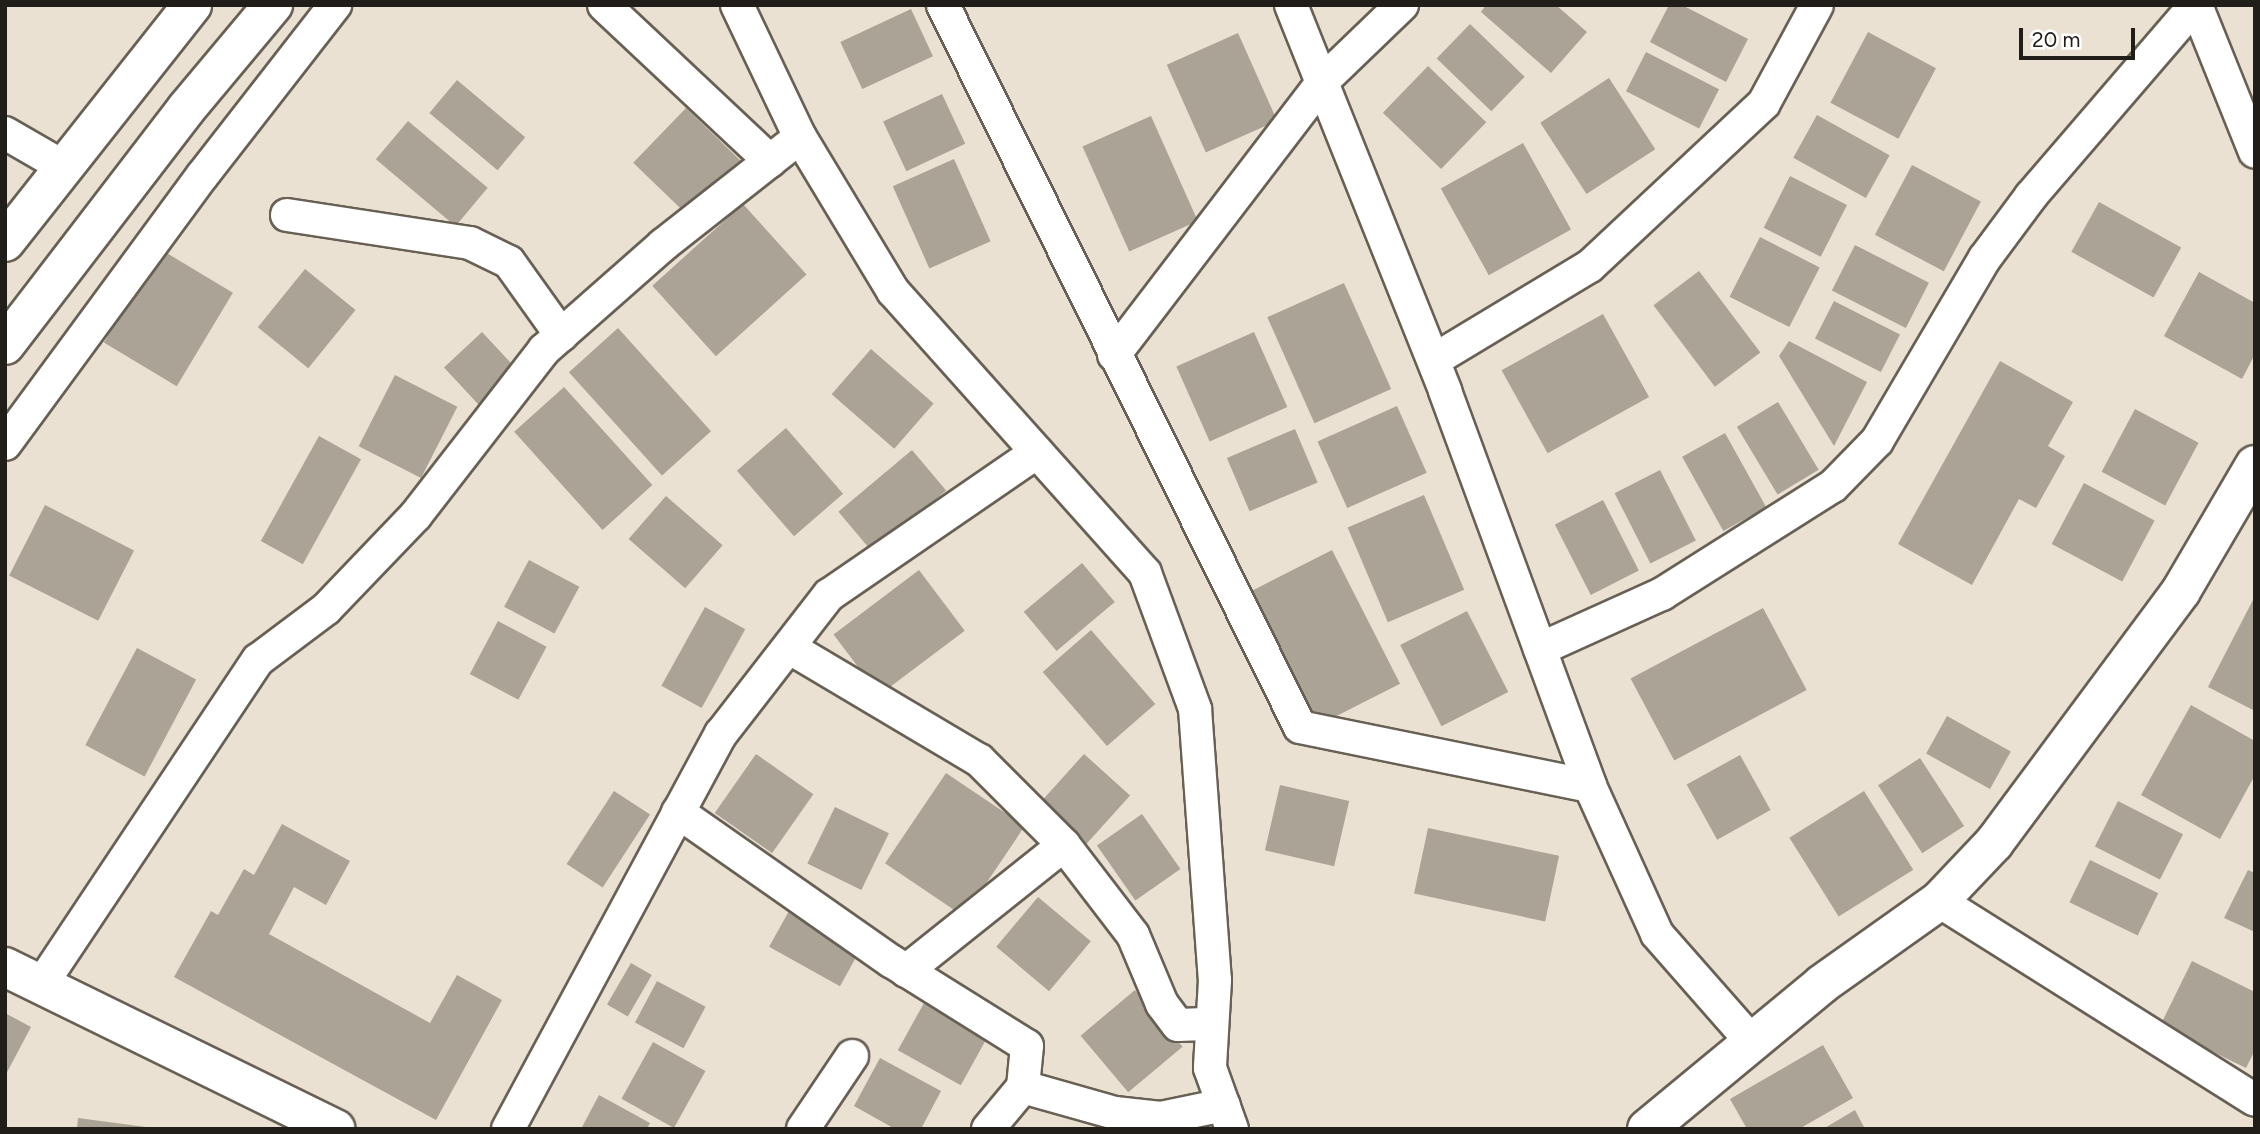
<!DOCTYPE html>
<style>
body{margin:0}
#map{position:relative;width:2260px;height:1134px;overflow:hidden;background:#ebe1d3;font-family:Figtree,sans-serif}
div>[style]{position:absolute}
.building>*{inset:0;background:#aba395;transform-origin:0 0}
.roads{filter:drop-shadow(2px 0 #686054) drop-shadow(-2px 0 #686054) drop-shadow(0 2px #686054) drop-shadow(0 -2px #686054)}
.minor>*{height:32px;margin:-16px;padding:0 16px;transform-origin:16px;border-radius:16px;background:#fff}
.tertiary>*{height:38px;margin:-19px;padding:0 19px;transform-origin:19px;border-radius:19px;background:#fff}
.secondary>*{height:38px;margin:-19px;padding:0 19px;transform-origin:19px;border-radius:19px;background:#fff}
span{translate:-50% -50%;white-space:nowrap;text-align:center;line-height:1.15;-webkit-text-stroke:6px #fff;paint-order:stroke}
.frame{position:absolute;inset:0;border:7px solid #211e19;pointer-events:none}
.scale{position:absolute;left:2019px;top:28px;width:116px;height:32px;box-sizing:border-box;border:4px solid #211e19;border-top:0;padding-left:9px;font-size:21px;line-height:24px;white-space:nowrap;color:#211e19;-webkit-text-stroke:5px #fff;paint-order:stroke}
</style>
<div id="map">
<div class="building">
<div style="clip-path:polygon(1486px 5px,1556px 5px,1587px 32px,1551px 73px,1481px 12px)"></div>
<div style="clip-path:polygon(1669px 5px,1682px 5px,1748px 39px,1726px 82px,1650px 42px)"></div>
<div style="left:911px;top:9px;width:52px;height:78px;rotate:65deg"></div>
<div style="left:1470px;top:24px;width:76px;height:48px;rotate:44deg"></div>
<div style="left:1868px;top:32px;width:77px;height:80px;rotate:28deg"></div>
<div style="left:1238px;top:33px;width:96px;height:78px;rotate:66deg"></div>
<div style="left:1646px;top:52px;width:82px;height:44px;rotate:27deg"></div>
<div style="left:1428px;top:66px;width:81px;height:65px;rotate:44deg"></div>
<div style="left:1609px;top:78px;width:85px;height:82px;rotate:57deg"></div>
<div style="left:457px;top:80px;width:89px;height:43px;rotate:40deg"></div>
<div style="left:942px;top:94px;width:55px;height:65px;rotate:65deg"></div>
<div style="left:686px;top:108px;width:80px;height:76px;rotate:44deg"></div>
<div style="left:1817px;top:115px;width:83px;height:49px;rotate:29deg"></div>
<div style="left:1151px;top:116px;width:115px;height:75px;rotate:66deg"></div>
<div style="left:408px;top:121px;width:104px;height:50px;rotate:40deg"></div>
<div style="left:1523px;top:143px;width:99px;height:94px;rotate:61deg"></div>
<div style="left:954px;top:159px;width:90px;height:67px;rotate:66deg"></div>
<div style="left:1912px;top:165px;width:78px;height:79px;rotate:28deg"></div>
<div style="left:1790px;top:176px;width:64px;height:58px;rotate:27deg"></div>
<div style="left:2099px;top:202px;width:94px;height:57px;rotate:29deg"></div>
<div style="left:743px;top:204px;width:95px;height:122px;rotate:48deg"></div>
<div style="left:1760px;top:237px;width:67px;height:67px;rotate:27deg"></div>
<div style="left:1855px;top:245px;width:83px;height:51px;rotate:27deg"></div>
<div style="left:160px;top:249px;width:85px;height:109px;rotate:31deg"></div>
<div style="left:305px;top:269px;width:65px;height:75px;rotate:39deg"></div>
<div style="left:1699px;top:271px;width:102px;height:57px;rotate:53deg"></div>
<div style="clip-path:polygon(2199px 272px,2255px 303px,2255px 354px,2242px 379px,2164px 336px)"></div>
<div style="left:1344px;top:283px;width:116px;height:84px;rotate:66deg"></div>
<div style="left:1834px;top:301px;width:74px;height:42px;rotate:27deg"></div>
<div style="left:1603px;top:314px;width:95px;height:116px;rotate:61deg"></div>
<div style="left:618px;top:328px;width:139px;height:66px;rotate:48deg"></div>
<div style="left:482px;top:332px;width:54px;height:52px;rotate:47deg"></div>
<div style="left:1254px;top:332px;width:82px;height:85px;rotate:66deg"></div>
<div style="clip-path:polygon(1789px 341px,1867px 382px,1834px 446px,1779px 356px)"></div>
<div style="left:871px;top:349px;width:83px;height:60px;rotate:41deg"></div>
<div style="clip-path:polygon(2000px 361px,2073px 402px,2048px 446px,2065px 456px,2036px 508px,2019px 499px,1972px 585px,1898px 544px)"></div>
<div style="left:395px;top:375px;width:70px;height:80px;rotate:27deg"></div>
<div style="left:564px;top:387px;width:132px;height:67px;rotate:48deg"></div>
<div style="left:1778px;top:402px;width:79px;height:48px;rotate:59deg"></div>
<div style="left:1397px;top:406px;width:73px;height:87px;rotate:66deg"></div>
<div style="left:2135px;top:409px;width:72px;height:71px;rotate:28deg"></div>
<div style="left:786px;top:428px;width:87px;height:65px;rotate:49deg"></div>
<div style="left:1295px;top:429px;width:58px;height:74px;rotate:67deg"></div>
<div style="left:1725px;top:433px;width:85px;height:49px;rotate:61deg"></div>
<div style="left:319px;top:436px;width:48px;height:120px;rotate:29deg"></div>
<div style="left:912px;top:450px;width:53px;height:96px;rotate:50deg"></div>
<div style="left:1660px;top:470px;width:79px;height:51px;rotate:63deg"></div>
<div style="left:2084px;top:483px;width:80px;height:69px;rotate:28deg"></div>
<div style="left:1424px;top:495px;width:103px;height:83px;rotate:67deg"></div>
<div style="left:666px;top:496px;width:75px;height:57px;rotate:41deg"></div>
<div style="left:1603px;top:500px;width:79px;height:54px;rotate:63deg"></div>
<div style="left:45px;top:505px;width:100px;height:79px;rotate:27deg"></div>
<div style="left:1332px;top:550px;width:150px;height:93px;rotate:63deg"></div>
<div style="left:529px;top:560px;width:57px;height:53px;rotate:28deg"></div>
<div style="left:1082px;top:563px;width:51px;height:76px;rotate:50deg"></div>
<div style="left:919px;top:570px;width:76px;height:107px;rotate:53deg"></div>
<div style="clip-path:polygon(2255px 596px,2255px 711px,2208px 687px)"></div>
<div style="left:705px;top:607px;width:46px;height:90px;rotate:29deg"></div>
<div style="left:1763px;top:608px;width:93px;height:150px;rotate:62deg"></div>
<div style="left:1467px;top:611px;width:91px;height:75px;rotate:63deg"></div>
<div style="left:498px;top:621px;width:55px;height:60px;rotate:28deg"></div>
<div style="left:1091px;top:630px;width:98px;height:64px;rotate:49deg"></div>
<div style="left:137px;top:648px;width:67px;height:110px;rotate:28deg"></div>
<div style="clip-path:polygon(2191px 705px,2255px 741px,2255px 775px,2220px 839px,2141px 795px)"></div>
<div style="left:1947px;top:716px;width:73px;height:43px;rotate:29deg"></div>
<div style="left:756px;top:754px;width:70px;height:72px;rotate:35deg"></div>
<div style="left:1084px;top:754px;width:62px;height:72px;rotate:42deg"></div>
<div style="left:1740px;top:755px;width:63px;height:61px;rotate:61deg"></div>
<div style="left:1920px;top:758px;width:81px;height:50px;rotate:57deg"></div>
<div style="left:946px;top:773px;width:95px;height:109px;rotate:34deg"></div>
<div style="left:1280px;top:785px;width:71px;height:67px;rotate:13deg"></div>
<div style="left:614px;top:791px;width:43px;height:87px;rotate:33deg"></div>
<div style="left:1864px;top:791px;width:93px;height:88px;rotate:58deg"></div>
<div style="left:2118px;top:801px;width:73px;height:51px;rotate:27deg"></div>
<div style="left:835px;top:807px;width:60px;height:63px;rotate:26deg"></div>
<div style="left:1142px;top:814px;width:67px;height:55px;rotate:55deg"></div>
<div style="clip-path:polygon(282px 824px,350px 861px,326px 905px,294px 887px,269px 934px,430px 1023px,457px 975px,502px 1000px,436px 1120px,174px 977px,211px 911px,218px 915px,244px 869px,254px 875px)"></div>
<div style="left:1428px;top:828px;width:134px;height:67px;rotate:12deg"></div>
<div style="left:2090px;top:860px;width:76px;height:47px;rotate:26deg"></div>
<div style="clip-path:polygon(2248px 870px,2255px 873px,2255px 932px,2224px 918px)"></div>
<div style="left:1038px;top:897px;width:69px;height:65px;rotate:40deg"></div>
<div style="left:789px;top:911px;width:81px;height:41px;rotate:29deg"></div>
<div style="clip-path:polygon(2192px 961px,2255px 992px,2255px 1050px,2246px 1068px,2160px 1026px)"></div>
<div style="left:631px;top:963px;width:24px;height:48px;rotate:30deg"></div>
<div style="left:657px;top:981px;width:55px;height:47px;rotate:28deg"></div>
<div style="left:1135px;top:990px;width:74px;height:71px;rotate:50deg"></div>
<div style="left:924px;top:1003px;width:72px;height:54px;rotate:29deg"></div>
<div style="clip-path:polygon(5px 1013px,31px 1027px,5px 1076px)"></div>
<div style="left:653px;top:1042px;width:60px;height:65px;rotate:29deg"></div>
<div style="clip-path:polygon(1823px 1045px,1853px 1098px,1799px 1129px,1747px 1129px,1730px 1099px)"></div>
<div style="clip-path:polygon(880px 1058px,941px 1091px,921px 1129px,895px 1129px,854px 1106px)"></div>
<div style="clip-path:polygon(599px 1095px,650px 1123px,647px 1129px,581px 1129px)"></div>
<div style="clip-path:polygon(1855px 1110px,1865px 1129px,1823px 1129px)"></div>
<div style="clip-path:polygon(78px 1118px,146px 1127px,146px 1129px,77px 1129px)"></div>
</div>
<div class="roads">
<div class="minor">
<div style="left:604px;top:5px;width:228px;rotate:43.2deg"></div>
<div style="left:737px;top:5px;width:146px;rotate:64.5deg"></div>
<div style="left:800px;top:137px;width:180px;rotate:58.9deg"></div>
<div style="left:893px;top:291px;width:378px;rotate:48.2deg"></div>
<div style="left:1145px;top:573px;width:145px;rotate:69.8deg"></div>
<div style="left:1195px;top:709px;width:272px;rotate:85.8deg"></div>
<div style="left:1215px;top:980px;width:88px;rotate:93.3deg"></div>
<div style="left:1210px;top:1068px;width:65px;rotate:70.2deg"></div>
<div style="left:943px;top:5px;width:805px;rotate:63.69deg"></div>
<div style="left:1300px;top:727px;width:296px;rotate:11.5deg"></div>
<div style="left:1291px;top:5px;width:416px;rotate:68.2deg"></div>
<div style="left:1445px;top:391px;width:421px;rotate:69.8deg"></div>
<div style="left:1590px;top:786px;width:162px;rotate:65.6deg"></div>
<div style="left:1657px;top:934px;width:144px;rotate:48.7deg"></div>
<div style="left:2196px;top:5px;width:158px;rotate:68.1deg"></div>
<div style="left:5px;top:133px;width:68px;rotate:30deg"></div>
<div style="left:287px;top:215px;width:185px;rotate:8.7deg"></div>
<div style="left:470px;top:243px;width:43px;rotate:26deg"></div>
<div style="left:509px;top:262px;width:90px;rotate:54.5deg"></div>
<div style="left:1114px;top:355px;width:347px;rotate:-52.6deg"></div>
<div style="left:1325px;top:79px;width:107px;rotate:-43.9deg"></div>
<div style="left:1434px;top:360px;width:182px;rotate:-31.1deg"></div>
<div style="left:1590px;top:266px;width:238px;rotate:-43.1deg"></div>
<div style="left:1764px;top:103px;width:111px;rotate:-61.6deg"></div>
<div style="left:5px;top:444px;width:333px;rotate:-53.7deg"></div>
<div style="left:202px;top:176px;width:217px;rotate:-52.1deg"></div>
<div style="left:790px;top:648px;width:220px;rotate:30.7deg"></div>
<div style="left:979px;top:760px;width:120px;rotate:45deg"></div>
<div style="left:1064px;top:845px;width:113px;rotate:52.5deg"></div>
<div style="left:1133px;top:935px;width:75px;rotate:67.2deg"></div>
<div style="left:1162px;top:1004px;width:26px;rotate:53deg"></div>
<div style="left:1178px;top:1025px;width:34px;rotate:-2deg"></div>
<div style="left:1540px;top:649px;width:134px;rotate:-24.3deg"></div>
<div style="left:1662px;top:594px;width:202px;rotate:-32.3deg"></div>
<div style="left:1833px;top:486px;width:63px;rotate:-45.6deg"></div>
<div style="left:1877px;top:441px;width:212px;rotate:-59.5deg"></div>
<div style="left:1985px;top:258px;width:77px;rotate:-53.4deg"></div>
<div style="left:2031px;top:196px;width:252px;rotate:-49.3deg"></div>
<div style="left:678px;top:812px;width:260px;rotate:35deg"></div>
<div style="left:891px;top:961px;width:160px;rotate:32deg"></div>
<div style="left:1027px;top:1046px;width:41px;rotate:95.6deg"></div>
<div style="left:1939px;top:901px;width:373px;rotate:32.2deg"></div>
<div style="left:906px;top:971px;width:202px;rotate:-38.6deg"></div>
<div style="left:41px;top:985px;width:391px;rotate:-56.3deg"></div>
<div style="left:258px;top:660px;width:85px;rotate:-36.9deg"></div>
<div style="left:326px;top:609px;width:130px;rotate:-46.2deg"></div>
<div style="left:416px;top:515px;width:209px;rotate:-52.2deg"></div>
<div style="left:544px;top:350px;width:159px;rotate:-41.4deg"></div>
<div style="left:663px;top:245px;width:174px;rotate:-38.2deg"></div>
<div style="left:508px;top:1129px;width:449px;rotate:-61.7deg"></div>
<div style="left:721px;top:734px;width:176px;rotate:-52.2deg"></div>
<div style="left:829px;top:595px;width:252px;rotate:-34.5deg"></div>
<div style="left:803px;top:1129px;width:88px;rotate:-56.1deg"></div>
<div style="left:988px;top:1129px;width:55px;rotate:-50.2deg"></div>
<div style="left:1023px;top:1087px;width:96px;rotate:15.8deg"></div>
<div style="left:1115px;top:1113px;width:46px;rotate:6.2deg"></div>
<div style="left:1161px;top:1118px;width:64px;rotate:-11.7deg"></div>
</div>
<div class="tertiary">
<div style="left:5px;top:967px;width:368px;rotate:26.1deg"></div>
<div style="left:1647px;top:1129px;width:227px;rotate:-39.6deg"></div>
<div style="left:1822px;top:984px;width:143px;rotate:-35.4deg"></div>
<div style="left:1939px;top:901px;width:80px;rotate:-46.5deg"></div>
<div style="left:1994px;top:843px;width:314px;rotate:-53.4deg"></div>
<div style="left:2181px;top:591px;width:146px;rotate:-59.6deg"></div>
</div>
<div class="secondary">
<div style="left:5px;top:242px;width:302px;rotate:-51.7deg"></div>
<div style="left:5px;top:345px;width:297px;rotate:-52.5deg"></div>
<div style="left:186px;top:109px;width:136px;rotate:-50.1deg"></div>
</div>
</div>
<div class="frame"></div>
<div class="scale">20 m</div>
</div>
